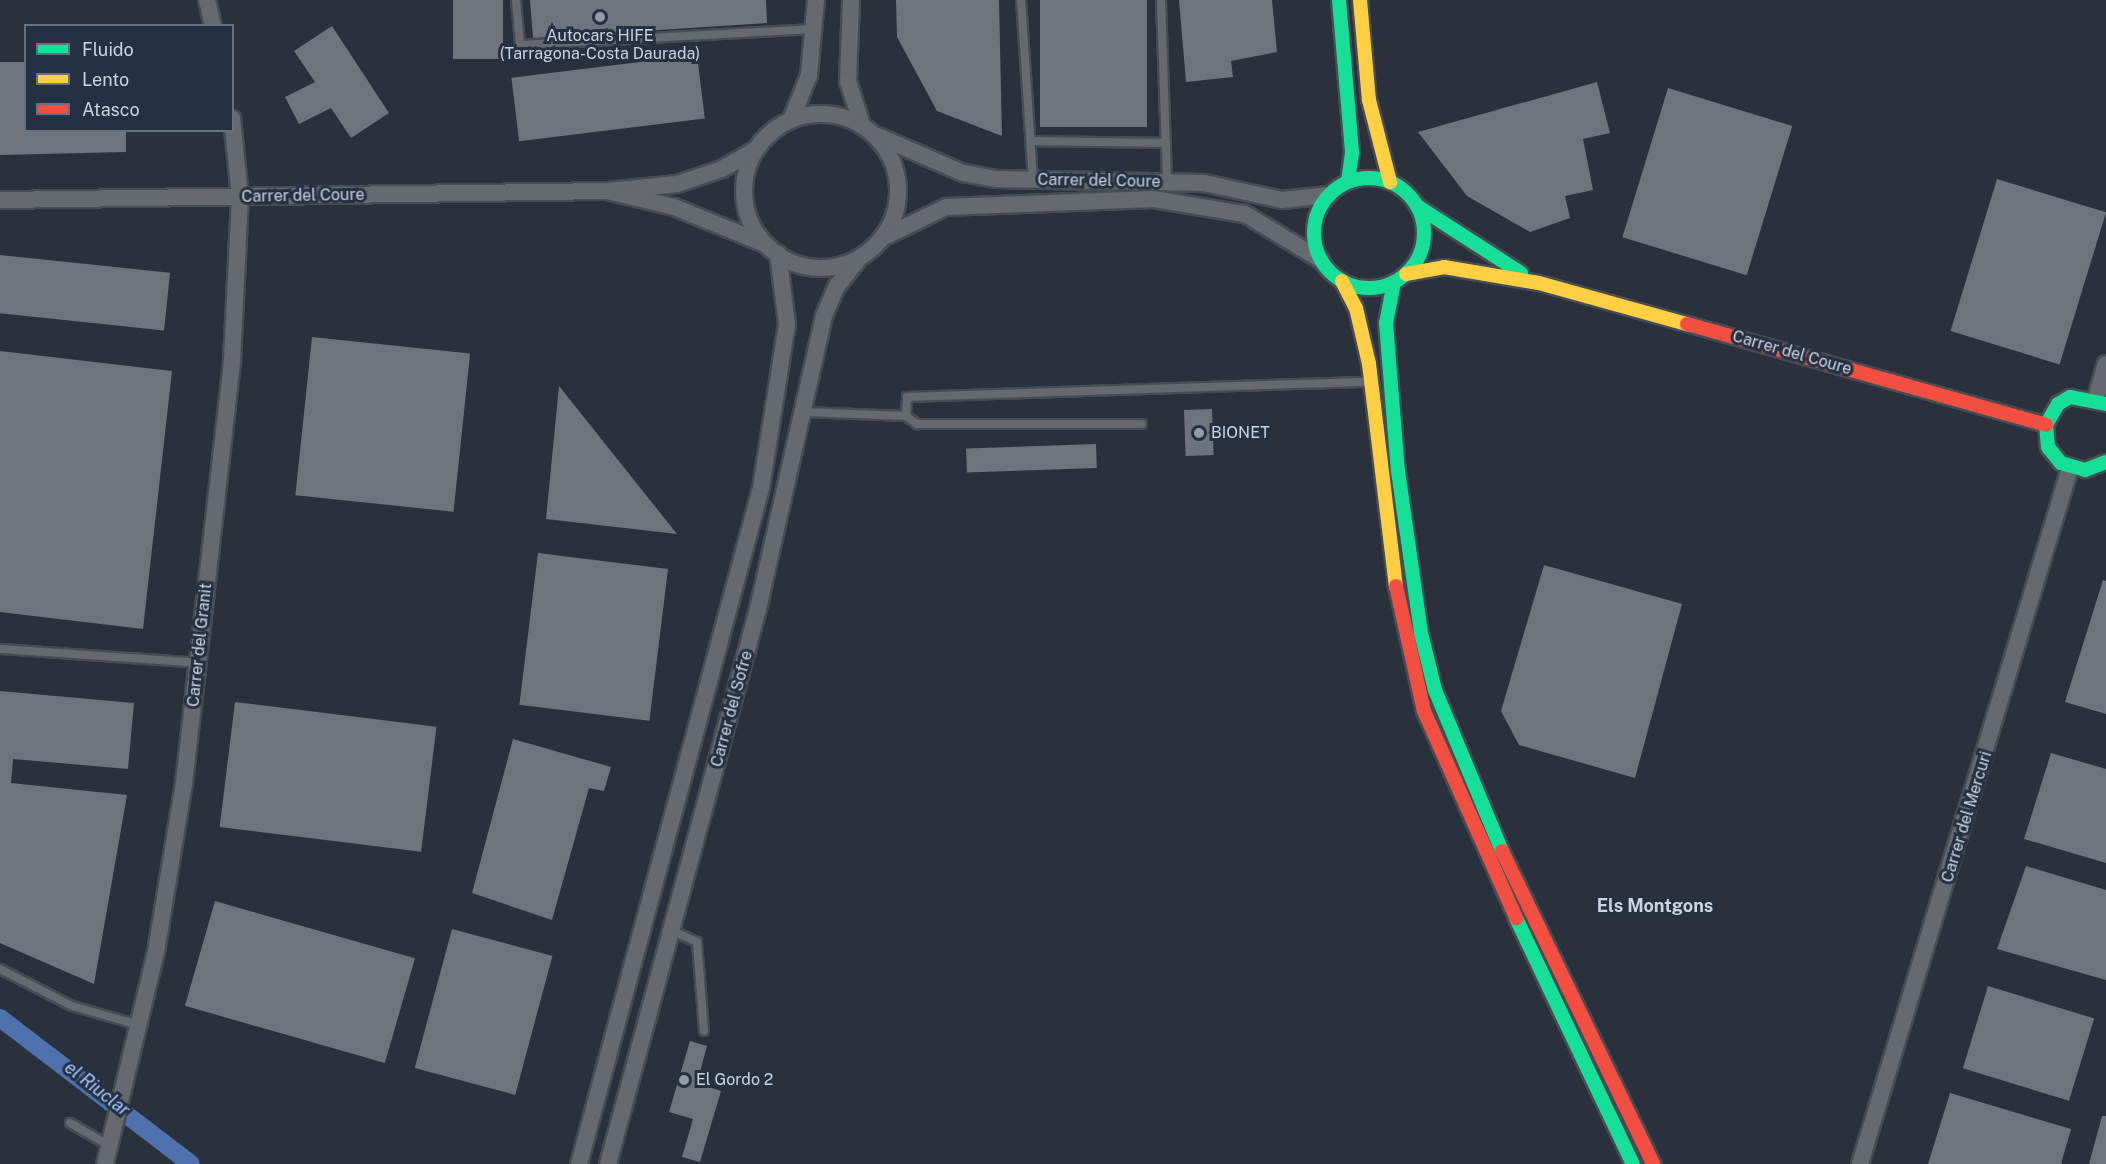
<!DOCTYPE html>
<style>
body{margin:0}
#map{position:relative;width:2106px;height:1164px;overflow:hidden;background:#2b313c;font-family:"Public Sans",sans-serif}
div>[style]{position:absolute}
.canal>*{height:18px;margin:-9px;padding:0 9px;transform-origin:9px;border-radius:9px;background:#4f72ae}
.building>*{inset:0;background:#6e737c;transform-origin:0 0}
.roads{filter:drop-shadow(2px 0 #464c54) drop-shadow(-2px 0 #464c54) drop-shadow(0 2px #464c54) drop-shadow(0 -2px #464c54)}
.lane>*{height:8px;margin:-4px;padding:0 4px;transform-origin:4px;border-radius:4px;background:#66696f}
.street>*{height:16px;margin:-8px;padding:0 8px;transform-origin:8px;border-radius:8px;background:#66696f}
.street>.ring{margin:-8px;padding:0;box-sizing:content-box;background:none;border:16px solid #66696f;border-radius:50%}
.fast>*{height:14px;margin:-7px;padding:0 7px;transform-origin:7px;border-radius:7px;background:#16e098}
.fast>.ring{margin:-7px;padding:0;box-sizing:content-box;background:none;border:14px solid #16e098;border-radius:50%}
.slow>*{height:14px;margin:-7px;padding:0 7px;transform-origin:7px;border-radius:7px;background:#ffcf43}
.jam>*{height:14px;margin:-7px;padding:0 7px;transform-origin:7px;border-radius:7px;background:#f24e42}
.dots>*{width:16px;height:16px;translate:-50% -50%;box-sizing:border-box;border:3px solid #253042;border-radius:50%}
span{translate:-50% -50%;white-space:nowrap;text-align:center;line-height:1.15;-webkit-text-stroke:6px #253042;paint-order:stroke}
.poi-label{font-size:16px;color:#ccd3de}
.left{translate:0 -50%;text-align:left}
.street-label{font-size:16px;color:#ccd3de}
.neighbourhood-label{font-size:18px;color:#ccd3de;font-weight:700}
.water-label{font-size:18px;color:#a6c6fb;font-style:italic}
.legend{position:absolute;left:24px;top:24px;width:210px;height:108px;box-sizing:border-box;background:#253042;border:2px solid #687180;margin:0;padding:8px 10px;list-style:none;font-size:18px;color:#ccd3de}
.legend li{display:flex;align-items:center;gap:12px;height:30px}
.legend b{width:30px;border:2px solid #687180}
</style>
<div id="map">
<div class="canal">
<div style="left:0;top:1018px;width:240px;rotate:37.4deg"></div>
</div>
<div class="building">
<div style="left:453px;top:0;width:50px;height:59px"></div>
<div style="clip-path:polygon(530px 0,766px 0,767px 23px,533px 38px)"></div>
<div style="clip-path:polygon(896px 0,999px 0,1002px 136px,937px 111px,897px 37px)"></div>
<div style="left:1040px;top:0;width:107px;height:127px"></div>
<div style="clip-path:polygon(1179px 0,1272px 0,1277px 52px,1231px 61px,1233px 77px,1186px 82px)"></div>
<div style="clip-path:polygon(332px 26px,389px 113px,351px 138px,331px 108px,299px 124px,285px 97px,315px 82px,294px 51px)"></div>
<div style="left:697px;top:55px;width:64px;height:187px;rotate:83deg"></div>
<div style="clip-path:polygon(0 62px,26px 62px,26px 130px,126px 130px,126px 152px,0 155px)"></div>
<div style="clip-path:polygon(1597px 82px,1610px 133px,1583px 139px,1593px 190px,1565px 196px,1570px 218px,1530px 232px,1467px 196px,1418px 132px)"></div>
<div style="left:1668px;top:88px;width:130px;height:156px;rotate:17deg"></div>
<div style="left:1997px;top:179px;width:114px;height:159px;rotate:17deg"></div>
<div style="left:0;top:255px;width:171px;height:58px;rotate:6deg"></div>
<div style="left:312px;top:337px;width:159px;height:159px;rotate:6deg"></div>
<div style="clip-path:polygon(0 351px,172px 371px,143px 629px,0 612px)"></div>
<div style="clip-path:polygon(559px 386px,677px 534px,546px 519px)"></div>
<div style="left:1212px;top:409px;width:46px;height:28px;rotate:88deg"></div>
<div style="left:1096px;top:444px;width:24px;height:130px;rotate:88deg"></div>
<div style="left:538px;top:553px;width:131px;height:153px;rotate:7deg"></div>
<div style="clip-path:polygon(1544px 565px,1682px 604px,1635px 778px,1519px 745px,1501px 711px)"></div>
<div style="clip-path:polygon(2103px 580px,2106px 581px,2106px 714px,2065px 702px)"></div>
<div style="clip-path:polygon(0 691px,134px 703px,128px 769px,13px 759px,11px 783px,127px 795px,94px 984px,0 943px)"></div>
<div style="left:235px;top:702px;width:203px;height:126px;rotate:7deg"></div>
<div style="clip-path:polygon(513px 739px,611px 767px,604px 791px,589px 788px,552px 920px,472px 893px)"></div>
<div style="clip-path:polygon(2051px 753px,2106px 769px,2106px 863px,2024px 839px)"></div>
<div style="clip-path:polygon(2026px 866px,2106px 890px,2106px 980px,1997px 949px)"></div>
<div style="left:215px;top:901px;width:208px;height:109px;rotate:16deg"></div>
<div style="left:452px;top:929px;width:104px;height:144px;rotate:15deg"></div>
<div style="left:1988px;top:986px;width:111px;height:86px;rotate:17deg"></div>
<div style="clip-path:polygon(690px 1041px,707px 1046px,697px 1083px,721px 1091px,700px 1162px,682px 1157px,693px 1119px,669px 1112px)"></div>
<div style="clip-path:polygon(1950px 1093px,2071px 1129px,2061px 1164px,1928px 1164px)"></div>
<div style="clip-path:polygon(2102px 1116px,2106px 1116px,2106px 1164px,2089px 1164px)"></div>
</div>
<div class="roads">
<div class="lane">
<div style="left:516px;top:0;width:45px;rotate:84.9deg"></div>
<div style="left:520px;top:45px;width:295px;rotate:-3.1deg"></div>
<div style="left:1021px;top:0;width:180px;rotate:86.2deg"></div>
<div style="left:1161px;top:0;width:181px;rotate:88.1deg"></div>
<div style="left:1031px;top:141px;width:135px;rotate:0.8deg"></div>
<div style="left:804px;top:412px;width:102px;rotate:2.2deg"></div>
<div style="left:906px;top:416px;width:14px;rotate:36deg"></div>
<div style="left:917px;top:424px;width:225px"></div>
<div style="left:906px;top:416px;width:19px;rotate:-87deg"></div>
<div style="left:907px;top:397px;width:461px;rotate:-1.9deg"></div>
<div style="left:0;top:649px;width:198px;rotate:4deg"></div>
<div style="left:673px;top:931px;width:26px;rotate:25deg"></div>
<div style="left:697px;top:942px;width:89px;rotate:85.5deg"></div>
<div style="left:0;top:969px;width:81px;rotate:27.2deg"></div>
<div style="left:72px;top:1006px;width:70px;rotate:15.8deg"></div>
<div style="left:70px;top:1123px;width:46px;rotate:29.9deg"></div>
</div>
<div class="street">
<div style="left:207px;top:0;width:27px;rotate:77deg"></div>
<div style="left:851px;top:0;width:81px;rotate:92.1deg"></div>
<div style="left:848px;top:81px;width:46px;rotate:72.3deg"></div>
<div class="ring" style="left:744px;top:114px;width:138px;height:138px"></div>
<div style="left:791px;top:120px;width:48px;rotate:-68.2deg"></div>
<div style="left:809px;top:75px;width:75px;rotate:-84.7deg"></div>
<div style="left:878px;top:136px;width:93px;rotate:23.5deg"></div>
<div style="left:963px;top:173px;width:35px;rotate:10deg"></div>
<div style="left:997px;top:179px;width:207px;rotate:1.1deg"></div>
<div style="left:1204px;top:183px;width:80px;rotate:12.3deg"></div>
<div style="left:1282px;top:200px;width:47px;rotate:-6.1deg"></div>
<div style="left:755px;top:150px;width:38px;rotate:150deg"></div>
<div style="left:722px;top:169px;width:47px;rotate:161.6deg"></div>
<div style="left:677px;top:184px;width:70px;rotate:174.3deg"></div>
<div style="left:607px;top:191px;width:69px;rotate:13.4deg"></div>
<div style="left:674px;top:207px;width:98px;rotate:22.1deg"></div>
<div style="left:0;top:200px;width:607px;rotate:-0.85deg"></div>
<div style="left:886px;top:236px;width:67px;rotate:-25.8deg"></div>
<div style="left:946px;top:207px;width:207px;rotate:-2.2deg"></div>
<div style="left:1153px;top:199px;width:93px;rotate:9.3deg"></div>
<div style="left:1245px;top:214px;width:89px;rotate:31.2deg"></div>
<div style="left:2096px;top:398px;width:35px;rotate:-74deg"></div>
<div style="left:105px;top:1164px;width:218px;rotate:-76.5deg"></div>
<div style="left:156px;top:952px;width:171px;rotate:-80.6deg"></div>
<div style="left:184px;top:783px;width:425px;rotate:-83.5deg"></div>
<div style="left:232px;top:361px;width:165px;rotate:-87.2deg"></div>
<div style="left:240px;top:196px;width:78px;rotate:-95.9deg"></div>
<div style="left:579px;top:1164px;width:700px;rotate:-74.93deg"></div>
<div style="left:761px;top:488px;width:166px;rotate:-81deg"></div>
<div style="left:787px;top:324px;width:71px;rotate:-97.3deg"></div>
<div style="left:608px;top:1164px;width:575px;rotate:-74.88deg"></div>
<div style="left:758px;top:609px;width:300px;rotate:-77.3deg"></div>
<div style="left:824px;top:316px;width:33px;rotate:-67deg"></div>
<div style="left:837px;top:286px;width:35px;rotate:-51deg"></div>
<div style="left:1860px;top:1164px;width:727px;rotate:-73.21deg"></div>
</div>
<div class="fast">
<div style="left:1339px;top:0;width:154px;rotate:85.1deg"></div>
<div style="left:1352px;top:153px;width:29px;rotate:98deg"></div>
<div class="ring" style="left:1314px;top:178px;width:96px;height:96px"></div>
<div style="left:1417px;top:206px;width:124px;rotate:32.8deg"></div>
<div style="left:1394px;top:282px;width:42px;rotate:101deg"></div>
<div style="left:1386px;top:323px;width:148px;rotate:85.4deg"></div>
<div style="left:1398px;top:471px;width:164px;rotate:81.9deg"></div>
<div style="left:1421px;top:633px;width:59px;rotate:76.2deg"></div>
<div style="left:1435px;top:690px;width:174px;rotate:67.4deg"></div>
<div style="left:2106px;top:404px;width:37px;rotate:-169deg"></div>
<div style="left:2070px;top:397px;width:14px;rotate:150deg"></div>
<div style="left:2058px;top:404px;width:24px;rotate:120deg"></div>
<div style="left:2046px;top:425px;width:22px;rotate:85deg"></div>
<div style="left:2048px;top:447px;width:21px;rotate:51deg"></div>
<div style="left:2061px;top:463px;width:25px;rotate:16deg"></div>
<div style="left:2085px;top:470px;width:22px;rotate:-21deg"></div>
<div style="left:1516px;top:918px;width:272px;rotate:64.6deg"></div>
</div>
<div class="slow">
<div style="left:1360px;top:0;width:100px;rotate:84.9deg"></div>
<div style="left:1369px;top:100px;width:85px;rotate:75.6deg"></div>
<div style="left:1406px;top:274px;width:39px;rotate:-10deg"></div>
<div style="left:1444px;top:267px;width:96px;rotate:9.6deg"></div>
<div style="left:1539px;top:283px;width:154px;rotate:15.5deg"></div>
<div style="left:1342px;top:281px;width:30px;rotate:63deg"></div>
<div style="left:1356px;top:308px;width:57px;rotate:76.9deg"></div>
<div style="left:1369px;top:364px;width:224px;rotate:83.1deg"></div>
</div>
<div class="jam">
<div style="left:1687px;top:324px;width:373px;rotate:15.7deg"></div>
<div style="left:1396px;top:586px;width:128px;rotate:77.4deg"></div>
<div style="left:1424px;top:711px;width:227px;rotate:66deg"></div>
<div style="left:1502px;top:851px;width:348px;rotate:64.2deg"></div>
</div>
</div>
<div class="dots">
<div style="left:600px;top:17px;background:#949aa5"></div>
<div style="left:1199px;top:433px;background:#949aa5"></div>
<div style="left:684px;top:1080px;background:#949aa5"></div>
</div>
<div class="poi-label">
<span style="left:600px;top:45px">Autocars HIFE<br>(Tarragona-Costa Daurada)</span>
<span class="left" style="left:1211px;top:433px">BIONET</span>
<span class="left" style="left:696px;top:1080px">El Gordo 2</span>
</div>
<div class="street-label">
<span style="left:1099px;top:181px;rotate:1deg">Carrer del Coure</span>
<span style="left:303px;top:196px;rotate:-1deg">Carrer del Coure</span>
<span style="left:1792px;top:353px;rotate:16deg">Carrer del Coure</span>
<span style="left:200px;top:645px;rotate:-84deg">Carrer del Granit</span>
<span style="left:732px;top:709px;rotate:-75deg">Carrer del Sofre</span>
<span style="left:1967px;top:817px;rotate:-73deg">Carrer del Mercuri</span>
</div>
<div class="neighbourhood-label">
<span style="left:1655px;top:906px">Els Montgons</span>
</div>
<div class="water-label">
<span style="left:97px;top:1089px;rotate:38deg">el Riuclar</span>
</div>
<ul class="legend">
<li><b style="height:8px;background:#16e098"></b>Fluido</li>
<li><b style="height:8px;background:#ffcf43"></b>Lento</li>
<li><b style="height:8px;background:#f24e42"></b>Atasco</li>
</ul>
</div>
